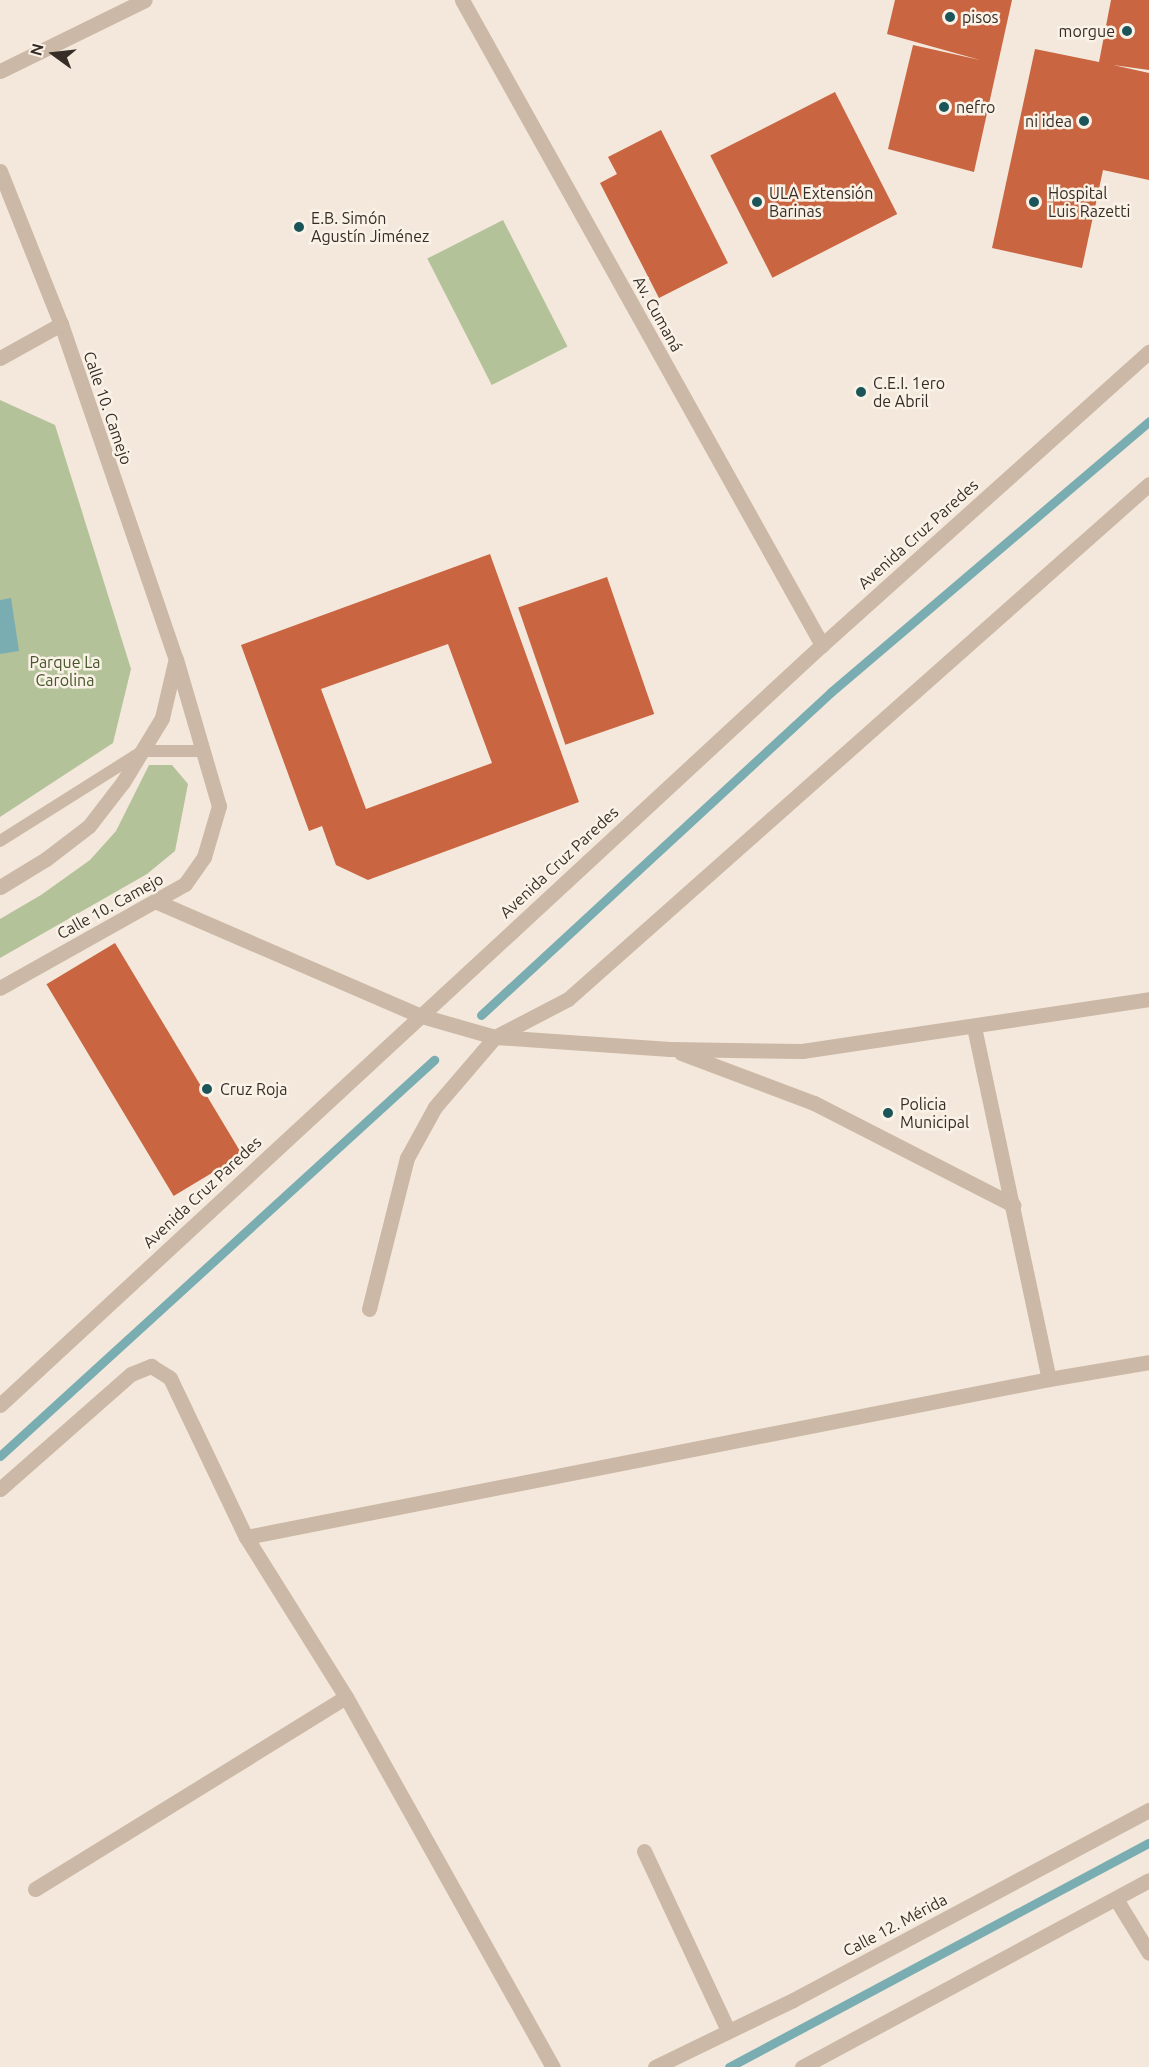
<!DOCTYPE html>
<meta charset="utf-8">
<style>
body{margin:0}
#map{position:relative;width:1149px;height:2067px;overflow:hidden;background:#f3e8db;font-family:Ubuntu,sans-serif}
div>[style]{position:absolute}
.green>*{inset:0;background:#b4c29a;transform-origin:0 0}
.water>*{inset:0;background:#79adb1}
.stream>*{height:9px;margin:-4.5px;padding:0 4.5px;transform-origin:4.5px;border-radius:4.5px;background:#79adb1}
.building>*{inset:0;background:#ca6541;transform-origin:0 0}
.service>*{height:12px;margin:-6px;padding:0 6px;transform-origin:6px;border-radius:6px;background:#cbb8a6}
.minor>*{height:15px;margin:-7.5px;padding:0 7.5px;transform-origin:7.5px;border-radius:7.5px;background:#cbb8a6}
.dots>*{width:16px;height:16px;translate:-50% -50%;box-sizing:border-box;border:3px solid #faf2e7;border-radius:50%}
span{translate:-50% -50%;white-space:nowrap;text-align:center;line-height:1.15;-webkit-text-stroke:5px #faf2e7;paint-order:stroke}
.poi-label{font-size:16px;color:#372d27}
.left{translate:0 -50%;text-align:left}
.right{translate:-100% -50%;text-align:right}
.street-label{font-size:16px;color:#372d27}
.park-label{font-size:16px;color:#45562a}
.north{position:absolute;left:24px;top:24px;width:60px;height:60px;-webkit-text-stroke:4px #faf2e7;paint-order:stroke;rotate:285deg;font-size:16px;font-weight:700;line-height:24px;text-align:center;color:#372d27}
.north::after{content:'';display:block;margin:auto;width:21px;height:27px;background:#372d27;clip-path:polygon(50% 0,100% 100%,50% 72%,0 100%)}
</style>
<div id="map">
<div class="green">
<div style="left:503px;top:220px;width:142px;height:85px;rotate:63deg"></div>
<div style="clip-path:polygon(0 400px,55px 425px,131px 669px,113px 743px,0 817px)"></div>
<div style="clip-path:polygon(149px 765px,172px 765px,188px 784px,175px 851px,147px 874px,0 958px,0 919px,41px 895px,90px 860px,116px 831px)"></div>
</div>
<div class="water">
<div style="clip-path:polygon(11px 598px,19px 651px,0 654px,0 600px)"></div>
</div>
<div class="stream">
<div style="left:481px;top:1015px;width:476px;rotate:-42.7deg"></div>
<div style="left:831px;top:692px;width:418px;rotate:-40.4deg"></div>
<div style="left:0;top:1456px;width:588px;rotate:-42.38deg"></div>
<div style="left:729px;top:2067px;width:476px;rotate:-28.1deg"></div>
</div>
<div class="building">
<div style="clip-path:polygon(895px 0,1012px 0,974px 172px,888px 149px,913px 45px,980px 60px,887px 34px)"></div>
<div style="clip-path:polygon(1111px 0,1149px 0,1149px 70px,1113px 65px,1149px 73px,1149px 180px,1103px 170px,1082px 268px,992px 248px,1035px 49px,1099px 62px)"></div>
<div style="left:835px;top:92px;width:137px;height:140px;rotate:63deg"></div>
<div style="clip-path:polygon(661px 130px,728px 263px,659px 298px,600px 183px,617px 174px,608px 157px)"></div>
<div style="clip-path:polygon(evenodd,490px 554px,579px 802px,368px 880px,336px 865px,322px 826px,309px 831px,241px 645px,490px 554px,448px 644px,492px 763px,366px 809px,321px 689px,448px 644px)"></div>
<div style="left:607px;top:577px;width:145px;height:94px;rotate:71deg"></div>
<div style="left:115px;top:943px;width:247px;height:80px;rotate:59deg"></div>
</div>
<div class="service">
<div style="left:0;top:841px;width:169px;rotate:-32.2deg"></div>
<div style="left:143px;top:751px;width:59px"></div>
</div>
<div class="minor">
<div style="left:462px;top:0;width:739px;rotate:60.83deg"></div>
<div style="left:0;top:71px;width:161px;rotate:-26.1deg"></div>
<div style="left:0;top:171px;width:165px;rotate:68.3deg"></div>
<div style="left:61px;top:324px;width:354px;rotate:71.1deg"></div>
<div style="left:176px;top:659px;width:153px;rotate:73.7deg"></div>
<div style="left:219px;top:806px;width:53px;rotate:106.4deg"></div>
<div style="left:204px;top:857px;width:33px;rotate:125deg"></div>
<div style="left:185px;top:884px;width:212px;rotate:150.7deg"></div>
<div style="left:0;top:358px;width:70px;rotate:-29.1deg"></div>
<div style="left:0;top:887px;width:54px;rotate:-31.3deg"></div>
<div style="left:46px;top:859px;width:54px;rotate:-37.5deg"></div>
<div style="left:89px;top:826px;width:56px;rotate:-52.3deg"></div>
<div style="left:123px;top:782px;width:75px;rotate:-58.6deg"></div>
<div style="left:162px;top:718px;width:57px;rotate:-76.9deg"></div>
<div style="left:155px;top:901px;width:287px;rotate:23.4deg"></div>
<div style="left:418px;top:1015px;width:80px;rotate:15.9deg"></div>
<div style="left:495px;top:1037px;width:175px;rotate:3.9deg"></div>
<div style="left:670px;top:1049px;width:132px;rotate:0.9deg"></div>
<div style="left:802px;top:1051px;width:351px;rotate:-8.5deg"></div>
<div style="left:974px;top:1027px;width:360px;rotate:78deg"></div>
<div style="left:681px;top:1053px;width:142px;rotate:20.6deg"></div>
<div style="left:814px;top:1103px;width:224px;rotate:27.1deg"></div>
<div style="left:369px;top:1309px;width:156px;rotate:-75.9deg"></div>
<div style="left:407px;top:1158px;width:58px;rotate:-61.2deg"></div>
<div style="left:435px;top:1107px;width:92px;rotate:-49.4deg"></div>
<div style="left:495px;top:1037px;width:82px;rotate:-27.5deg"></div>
<div style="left:568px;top:999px;width:776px;rotate:-41.55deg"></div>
<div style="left:0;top:1405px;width:1120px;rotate:-42.76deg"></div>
<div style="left:822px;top:645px;width:439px;rotate:-41.9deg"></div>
<div style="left:0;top:1489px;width:174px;rotate:-41.3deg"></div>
<div style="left:131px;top:1374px;width:22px;rotate:-22deg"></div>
<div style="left:151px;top:1366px;width:22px;rotate:32deg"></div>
<div style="left:170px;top:1378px;width:176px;rotate:64.5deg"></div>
<div style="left:246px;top:1537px;width:189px;rotate:58deg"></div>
<div style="left:346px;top:1697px;width:424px;rotate:60.8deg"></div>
<div style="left:246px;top:1537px;width:818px;rotate:-11.13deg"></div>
<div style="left:1049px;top:1379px;width:101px;rotate:-9.6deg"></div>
<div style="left:644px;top:1851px;width:198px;rotate:64.9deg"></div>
<div style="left:35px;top:1889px;width:365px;rotate:-31.7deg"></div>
<div style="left:1116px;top:1899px;width:63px;rotate:58.6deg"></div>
<div style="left:655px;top:2067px;width:153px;rotate:-25.9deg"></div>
<div style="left:793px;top:2000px;width:404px;rotate:-28.1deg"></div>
<div style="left:802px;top:2067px;width:394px;rotate:-28.3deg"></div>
</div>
<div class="dots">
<div style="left:950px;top:17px;background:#1b555a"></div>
<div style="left:1127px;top:31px;background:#1b555a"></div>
<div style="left:944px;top:107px;background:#1b555a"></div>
<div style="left:1084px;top:121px;background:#1b555a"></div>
<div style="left:757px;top:202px;background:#1b555a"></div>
<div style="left:1034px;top:202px;background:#1b555a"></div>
<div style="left:299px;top:227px;background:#1b555a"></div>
<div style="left:861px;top:392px;background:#1b555a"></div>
<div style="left:207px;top:1089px;background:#1b555a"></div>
<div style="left:888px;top:1113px;background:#1b555a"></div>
</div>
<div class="poi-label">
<span class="left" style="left:962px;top:17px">pisos</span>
<span class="right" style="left:1115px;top:31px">morgue</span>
<span class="left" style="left:956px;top:107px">nefro</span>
<span class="right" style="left:1072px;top:121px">ni idea</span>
<span class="left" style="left:769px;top:202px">ULA Extensión<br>Barinas</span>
<span class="left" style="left:1048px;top:202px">Hospital<br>Luis Razetti</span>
<span class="left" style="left:311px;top:227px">E.B. Simón<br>Agustín Jiménez</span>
<span class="left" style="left:873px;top:392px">C.E.I. 1ero<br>de Abril</span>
<span class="left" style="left:220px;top:1089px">Cruz Roja</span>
<span class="left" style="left:900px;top:1113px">Policia<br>Municipal</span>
</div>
<div class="street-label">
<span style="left:658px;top:314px;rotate:61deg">Av. Cumaná</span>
<span style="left:108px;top:408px;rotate:71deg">Calle 10. Camejo</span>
<span style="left:918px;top:534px;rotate:-42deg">Avenida Cruz Paredes</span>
<span style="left:559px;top:862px;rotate:-43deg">Avenida Cruz Paredes</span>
<span style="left:110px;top:906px;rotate:-29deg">Calle 10. Camejo</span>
<span style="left:202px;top:1192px;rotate:-43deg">Avenida Cruz Paredes</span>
<span style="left:895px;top:1925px;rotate:-28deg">Calle 12. Mérida</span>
</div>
<div class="park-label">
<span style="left:65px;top:671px">Parque La<br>Carolina</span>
</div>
<div class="north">N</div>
</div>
